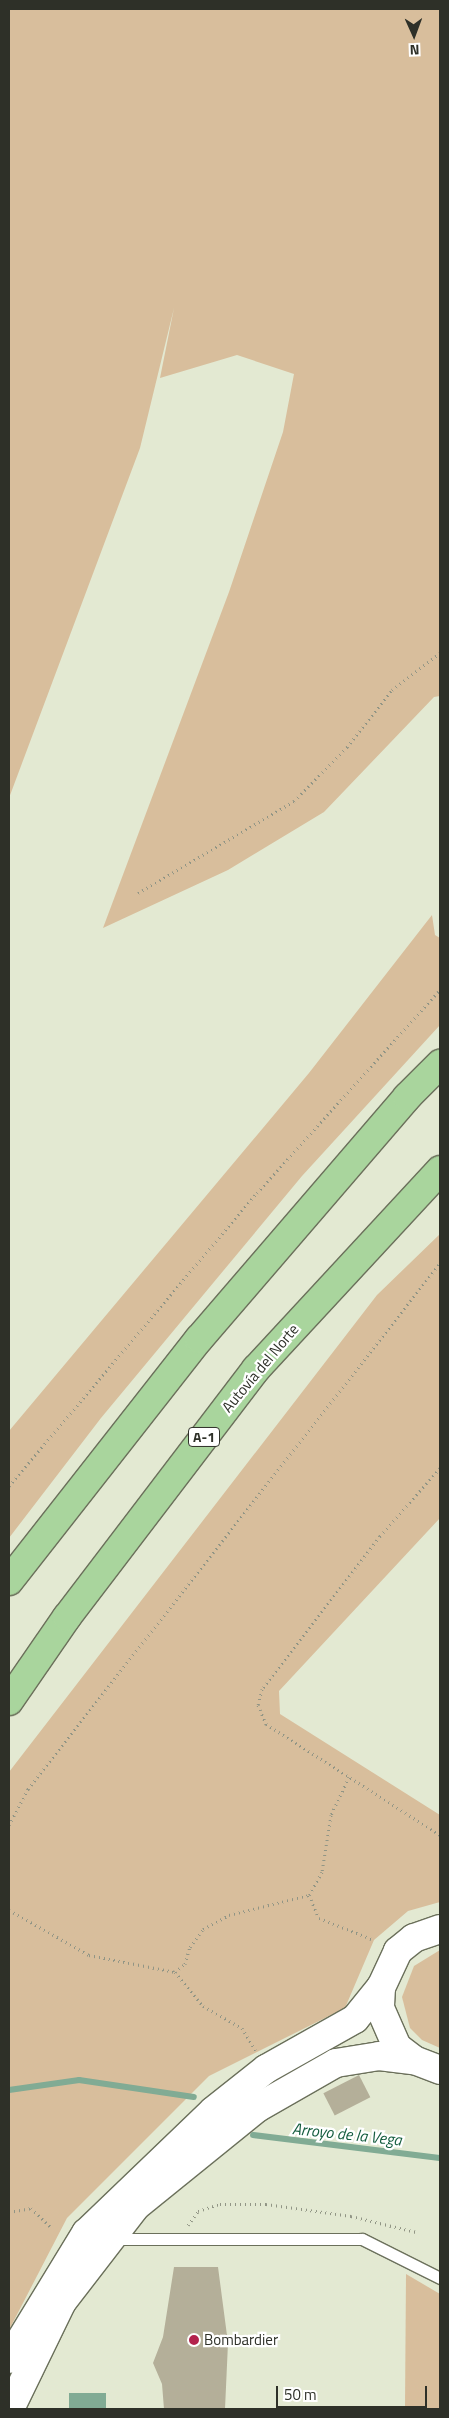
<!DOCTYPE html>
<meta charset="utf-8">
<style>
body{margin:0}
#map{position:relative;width:449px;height:2418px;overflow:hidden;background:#e3e9d2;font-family:"Titillium Web",sans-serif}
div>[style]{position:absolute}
.green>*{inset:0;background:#d8be9c}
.water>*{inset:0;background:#81ab94;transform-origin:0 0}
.stream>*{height:6px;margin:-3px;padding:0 3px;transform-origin:3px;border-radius:3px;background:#81ab94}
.building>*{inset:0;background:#b4af99;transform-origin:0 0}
.path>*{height:3px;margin-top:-1.5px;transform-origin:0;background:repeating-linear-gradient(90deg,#919585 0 1px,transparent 0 5px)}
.roads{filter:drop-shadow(1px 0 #6b705b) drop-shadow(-1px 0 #6b705b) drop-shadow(0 1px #6b705b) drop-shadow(0 -1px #6b705b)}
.lane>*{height:11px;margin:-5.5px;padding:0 5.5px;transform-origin:5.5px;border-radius:5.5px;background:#fff}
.secondary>*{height:28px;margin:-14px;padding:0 14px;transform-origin:14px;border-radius:14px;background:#fff}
.highway>*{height:28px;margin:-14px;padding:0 14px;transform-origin:14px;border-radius:14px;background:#a9d59d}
.dots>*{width:14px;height:14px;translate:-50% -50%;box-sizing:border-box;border:2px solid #fff;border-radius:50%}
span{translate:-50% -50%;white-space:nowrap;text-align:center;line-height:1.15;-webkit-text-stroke:4.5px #fff;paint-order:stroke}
.shield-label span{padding:1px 4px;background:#fff;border:1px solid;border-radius:4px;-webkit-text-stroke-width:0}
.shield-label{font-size:14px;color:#2e3028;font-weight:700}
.street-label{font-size:15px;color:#2e3028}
.poi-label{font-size:15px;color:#2e3028}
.left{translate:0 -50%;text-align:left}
.water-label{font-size:16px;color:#165e40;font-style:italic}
.frame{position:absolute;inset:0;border:10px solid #2e3028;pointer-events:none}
.north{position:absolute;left:389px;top:10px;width:50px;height:50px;-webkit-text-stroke:4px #fff;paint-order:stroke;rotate:178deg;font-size:14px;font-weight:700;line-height:20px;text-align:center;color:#2e3028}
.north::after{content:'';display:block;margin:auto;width:18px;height:22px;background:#2e3028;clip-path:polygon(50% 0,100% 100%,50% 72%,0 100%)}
.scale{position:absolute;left:276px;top:2386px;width:151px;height:22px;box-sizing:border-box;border:2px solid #2e3028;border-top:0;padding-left:6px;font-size:15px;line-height:18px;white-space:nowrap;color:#2e3028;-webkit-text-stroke:4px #fff;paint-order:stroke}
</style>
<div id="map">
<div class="green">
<div style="clip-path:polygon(9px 9px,440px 9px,440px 696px,434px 697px,324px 812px,228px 870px,103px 928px,229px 592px,283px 432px,294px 374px,237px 355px,160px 378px,174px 308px,140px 448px,9px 798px)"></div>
<div style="clip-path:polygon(432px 915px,435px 935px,440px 938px,440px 1025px,302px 1176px,101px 1418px,9px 1538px,9px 1431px,309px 1073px)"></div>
<div style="clip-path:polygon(440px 1234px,440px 1518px,279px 1691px,280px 1714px,440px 1815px,440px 1902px,408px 1911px,374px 1940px,345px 2008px,209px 2076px,67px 2218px,9px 2330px,9px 1772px,377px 1295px)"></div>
<div style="clip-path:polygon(440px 1950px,440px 2048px,422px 2040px,410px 2028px,402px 1997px,414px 1966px)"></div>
<div style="clip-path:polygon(406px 2274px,440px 2294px,440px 2409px,405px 2409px)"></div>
</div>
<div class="water">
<div style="left:69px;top:2393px;width:37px;height:16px"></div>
</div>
<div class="stream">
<div style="left:9px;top:2090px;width:71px;rotate:-8.1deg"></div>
<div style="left:79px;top:2080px;width:116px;rotate:8.4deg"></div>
<div style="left:253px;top:2135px;width:188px;rotate:7deg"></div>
</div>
<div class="building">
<div style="left:359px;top:2075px;width:25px;height:40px;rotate:63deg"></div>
<div style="clip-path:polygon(174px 2267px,218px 2267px,228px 2343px,225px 2409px,164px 2409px,162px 2384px,153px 2363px,163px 2337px)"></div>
</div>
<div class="path">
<div style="left:138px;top:893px;width:181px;rotate:-30.5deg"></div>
<div style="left:294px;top:801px;width:76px;rotate:-45.5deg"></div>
<div style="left:347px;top:747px;width:73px;rotate:-51.7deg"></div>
<div style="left:392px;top:690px;width:61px;rotate:-37.6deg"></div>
<div style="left:440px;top:1468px;width:91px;rotate:131.4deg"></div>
<div style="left:380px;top:1536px;width:193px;rotate:127.6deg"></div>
<div style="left:262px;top:1689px;width:16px;rotate:104deg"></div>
<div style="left:258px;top:1705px;width:21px;rotate:67deg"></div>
<div style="left:266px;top:1724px;width:206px;rotate:32.5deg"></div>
<div style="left:9px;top:1486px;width:384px;rotate:-49.8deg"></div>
<div style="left:257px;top:1193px;width:273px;rotate:-48deg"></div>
<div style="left:349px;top:1777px;width:42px;rotate:115.3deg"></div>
<div style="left:331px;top:1815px;width:58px;rotate:99deg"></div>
<div style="left:322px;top:1872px;width:26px;rotate:119deg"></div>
<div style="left:309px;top:1895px;width:25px;rotate:67deg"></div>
<div style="left:319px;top:1918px;width:59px;rotate:21.8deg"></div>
<div style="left:9px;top:1825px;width:41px;rotate:-62.2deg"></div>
<div style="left:28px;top:1789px;width:668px;rotate:-51.93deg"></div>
<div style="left:9px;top:1910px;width:92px;rotate:29.4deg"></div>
<div style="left:89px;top:1955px;width:88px;rotate:11.2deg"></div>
<div style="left:175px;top:1972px;width:44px;rotate:50.5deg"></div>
<div style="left:203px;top:2006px;width:45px;rotate:29.4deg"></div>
<div style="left:242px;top:2028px;width:26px;rotate:59deg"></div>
<div style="left:175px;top:1972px;width:13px;rotate:-39deg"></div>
<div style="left:185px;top:1964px;width:18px;rotate:-74deg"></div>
<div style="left:190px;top:1947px;width:22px;rotate:-54deg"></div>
<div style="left:203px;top:1929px;width:30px;rotate:-28deg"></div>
<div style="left:229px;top:1915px;width:82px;rotate:-14deg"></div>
<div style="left:9px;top:2212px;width:22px;rotate:-10deg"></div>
<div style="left:31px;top:2208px;width:29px;rotate:44deg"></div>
<div style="left:188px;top:2225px;width:17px;rotate:-54deg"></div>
<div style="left:198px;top:2211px;width:23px;rotate:-18deg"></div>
<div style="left:220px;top:2204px;width:46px"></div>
<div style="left:266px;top:2204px;width:86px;rotate:8deg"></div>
<div style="left:351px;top:2216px;width:67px;rotate:13.8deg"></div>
</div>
<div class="roads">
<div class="lane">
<div style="left:115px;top:2239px;width:247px"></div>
<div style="left:362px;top:2239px;width:87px;rotate:26.6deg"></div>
</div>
<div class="secondary">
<div style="left:440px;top:1929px;width:28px;rotate:161deg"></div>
<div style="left:414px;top:1938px;width:21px;rotate:141deg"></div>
<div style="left:398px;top:1951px;width:40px;rotate:115deg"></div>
<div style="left:381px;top:1987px;width:21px;rotate:93deg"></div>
<div style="left:380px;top:2008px;width:43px;rotate:66.4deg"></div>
<div style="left:397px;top:2047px;width:21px;rotate:37deg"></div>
<div style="left:414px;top:2060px;width:28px;rotate:21deg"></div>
<div style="left:9px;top:2359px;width:148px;rotate:-58.6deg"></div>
<div style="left:86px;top:2233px;width:176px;rotate:-43.8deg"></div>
<div style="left:213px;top:2111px;width:68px;rotate:-38.4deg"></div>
<div style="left:266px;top:2069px;width:102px;rotate:-29.3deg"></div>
<div style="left:355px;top:2019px;width:41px;rotate:-50.9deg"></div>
<div style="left:10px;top:2409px;width:119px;rotate:-64.1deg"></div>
<div style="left:62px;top:2302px;width:121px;rotate:-52.4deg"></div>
<div style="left:136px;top:2206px;width:156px;rotate:-39deg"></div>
<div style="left:257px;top:2108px;width:91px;rotate:-29.7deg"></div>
<div style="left:336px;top:2063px;width:44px;rotate:-9.2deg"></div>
<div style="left:379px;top:2056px;width:35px;rotate:7deg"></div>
</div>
<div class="highway">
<div style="left:9px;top:1581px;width:308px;rotate:-51.9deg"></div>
<div style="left:199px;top:1339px;width:319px;rotate:-49.3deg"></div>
<div style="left:407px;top:1097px;width:47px;rotate:-45deg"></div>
<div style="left:9px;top:1701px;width:102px;rotate:-55.4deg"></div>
<div style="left:67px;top:1617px;width:312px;rotate:-52.7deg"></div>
<div style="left:256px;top:1369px;width:271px;rotate:-47.2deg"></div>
</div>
</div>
<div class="dots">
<div style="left:194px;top:2340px;background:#b3224d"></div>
</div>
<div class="shield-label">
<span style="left:204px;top:1437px">A-1</span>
</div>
<div class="street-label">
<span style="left:260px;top:1368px;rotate:-50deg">Autovía del Norte</span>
</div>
<div class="poi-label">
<span class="left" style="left:204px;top:2340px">Bombardier</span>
</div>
<div class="water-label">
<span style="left:347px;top:2134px;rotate:6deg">Arroyo de la Vega</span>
</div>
<div class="frame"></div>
<div class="north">N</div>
<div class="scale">50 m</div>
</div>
